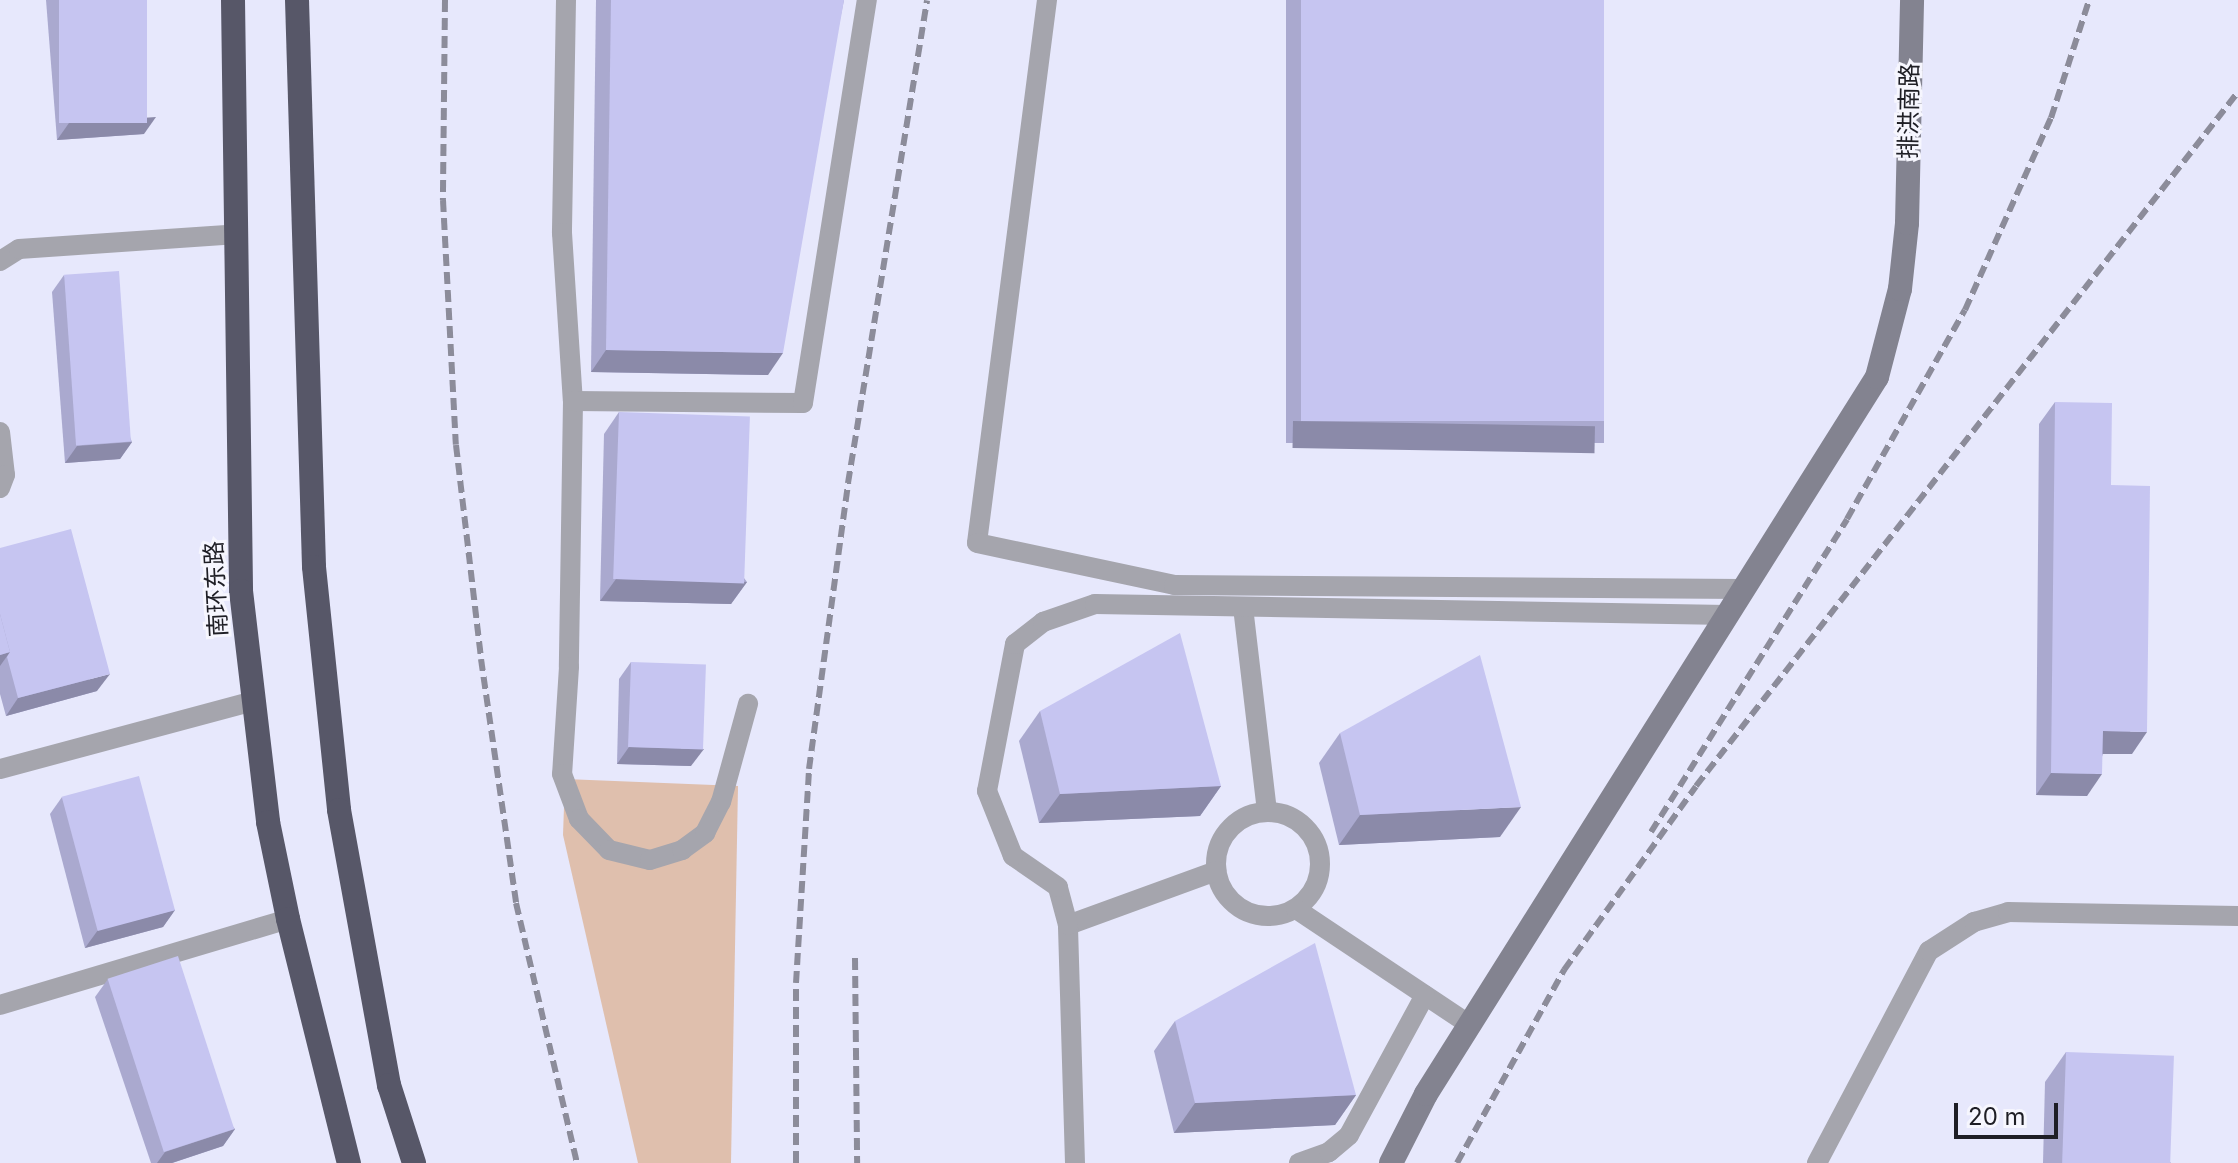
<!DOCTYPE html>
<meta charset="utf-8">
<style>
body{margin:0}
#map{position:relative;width:2238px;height:1163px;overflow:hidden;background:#e7e8fc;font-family:Inter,"Noto Sans SC",sans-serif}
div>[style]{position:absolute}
.green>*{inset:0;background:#dfbfad}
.lane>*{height:20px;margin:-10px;padding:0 10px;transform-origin:10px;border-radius:10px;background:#a5a5ad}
.lane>.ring{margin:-10px;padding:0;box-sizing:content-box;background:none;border:20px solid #a5a5ad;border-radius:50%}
.secondary>*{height:24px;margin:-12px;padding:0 12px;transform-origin:12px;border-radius:12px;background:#838390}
.highway>*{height:24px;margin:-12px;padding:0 12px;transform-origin:12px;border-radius:12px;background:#575768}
.rail>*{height:6px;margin-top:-3px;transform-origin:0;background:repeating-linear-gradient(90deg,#8c8c9a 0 12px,transparent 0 18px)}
.wall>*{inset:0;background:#aaa9cf;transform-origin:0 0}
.shaded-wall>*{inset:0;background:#8b8aa9;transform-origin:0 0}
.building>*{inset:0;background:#c6c5f1;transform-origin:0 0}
span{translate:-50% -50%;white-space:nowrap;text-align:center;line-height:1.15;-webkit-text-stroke:6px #f6f6fe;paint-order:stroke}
.street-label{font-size:24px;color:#1e1e25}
.scale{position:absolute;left:1954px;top:1103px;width:104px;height:36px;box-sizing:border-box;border:4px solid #1e1e25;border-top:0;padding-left:10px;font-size:24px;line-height:28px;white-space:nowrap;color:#1e1e25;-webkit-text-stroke:6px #f6f6fe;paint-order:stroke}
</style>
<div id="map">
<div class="green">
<div style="clip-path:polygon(565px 779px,738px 786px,731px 1163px,638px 1163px,563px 835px)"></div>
</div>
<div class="lane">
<div style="left:566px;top:0;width:233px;rotate:91deg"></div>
<div style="left:562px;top:233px;width:168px;rotate:86.3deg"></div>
<div style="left:573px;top:401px;width:266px;rotate:90.9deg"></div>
<div style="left:569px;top:667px;width:107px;rotate:93.7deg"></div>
<div style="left:562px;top:774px;width:48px;rotate:69.3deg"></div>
<div style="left:579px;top:819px;width:43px;rotate:45.9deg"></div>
<div style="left:609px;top:850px;width:42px;rotate:13.7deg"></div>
<div style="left:650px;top:860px;width:34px;rotate:-17deg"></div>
<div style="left:682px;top:850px;width:29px;rotate:-36deg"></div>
<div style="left:705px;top:833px;width:35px;rotate:-63deg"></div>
<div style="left:721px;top:802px;width:102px;rotate:-74.6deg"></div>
<div style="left:1047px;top:0;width:547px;rotate:97.35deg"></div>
<div style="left:977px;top:543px;width:201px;rotate:12deg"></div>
<div style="left:1174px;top:585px;width:569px;rotate:0.4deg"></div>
<div style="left:0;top:261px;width:22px;rotate:-32deg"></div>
<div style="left:19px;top:249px;width:219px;rotate:-3.9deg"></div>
<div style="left:573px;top:401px;width:230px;rotate:0.5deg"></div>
<div style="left:803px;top:403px;width:408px;rotate:-81deg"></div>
<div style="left:0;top:432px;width:43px;rotate:83.4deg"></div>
<div style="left:5px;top:475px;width:14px;rotate:111deg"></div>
<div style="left:1243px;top:607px;width:205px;rotate:83.3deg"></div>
<div style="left:0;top:769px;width:263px;rotate:-15deg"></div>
<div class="ring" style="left:1216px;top:812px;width:84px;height:84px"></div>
<div style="left:1296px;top:909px;width:209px;rotate:33.7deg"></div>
<div style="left:1068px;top:925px;width:158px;rotate:-20deg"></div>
<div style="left:0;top:1005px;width:301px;rotate:-16.6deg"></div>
<div style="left:1075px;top:1163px;width:238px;rotate:-91.7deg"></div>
<div style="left:1068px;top:925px;width:39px;rotate:-105deg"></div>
<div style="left:1058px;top:887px;width:55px;rotate:-145.4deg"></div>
<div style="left:1013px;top:856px;width:70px;rotate:-111.8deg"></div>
<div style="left:987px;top:791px;width:150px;rotate:-79.2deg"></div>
<div style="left:1015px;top:644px;width:36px;rotate:-38deg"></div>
<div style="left:1043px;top:622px;width:55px;rotate:-19.1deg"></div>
<div style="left:1095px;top:604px;width:632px;rotate:1deg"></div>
<div style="left:1299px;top:1163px;width:32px;rotate:-20deg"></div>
<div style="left:1329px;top:1152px;width:26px;rotate:-40deg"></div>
<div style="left:1349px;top:1135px;width:159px;rotate:-61.5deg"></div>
<div style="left:1817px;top:1163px;width:240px;rotate:-62.2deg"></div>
<div style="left:1929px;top:951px;width:54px;rotate:-32.8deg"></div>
<div style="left:1974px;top:922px;width:35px;rotate:-16deg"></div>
<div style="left:2008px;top:912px;width:230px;rotate:1deg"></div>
</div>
<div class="secondary">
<div style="left:1391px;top:1163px;width:77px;rotate:-63.1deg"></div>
<div style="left:1426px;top:1094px;width:847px;rotate:-57.83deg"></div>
<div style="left:1877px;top:377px;width:91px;rotate:-75.4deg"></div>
<div style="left:1900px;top:289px;width:66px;rotate:-83.9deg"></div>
<div style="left:1907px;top:223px;width:223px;rotate:-88.7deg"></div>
</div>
<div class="highway">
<div style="left:233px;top:0;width:591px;rotate:89.22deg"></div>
<div style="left:241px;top:591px;width:233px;rotate:83.3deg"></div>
<div style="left:268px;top:822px;width:99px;rotate:78.3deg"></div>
<div style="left:288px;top:919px;width:252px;rotate:76deg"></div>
<div style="left:297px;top:0;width:567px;rotate:88.28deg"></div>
<div style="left:314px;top:567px;width:244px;rotate:84.1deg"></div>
<div style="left:339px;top:810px;width:280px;rotate:79.7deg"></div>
<div style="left:389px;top:1085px;width:82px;rotate:72.2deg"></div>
</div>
<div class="rail">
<div style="left:445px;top:0;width:200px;rotate:90.6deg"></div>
<div style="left:443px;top:200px;width:245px;rotate:87deg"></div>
<div style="left:456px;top:445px;width:215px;rotate:83.3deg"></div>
<div style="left:481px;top:659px;width:246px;rotate:81.8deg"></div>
<div style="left:516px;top:903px;width:267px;rotate:76.8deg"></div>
<div style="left:1651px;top:832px;width:369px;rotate:-57.9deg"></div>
<div style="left:1847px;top:519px;width:240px;rotate:-60.6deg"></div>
<div style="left:1965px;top:310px;width:210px;rotate:-65.9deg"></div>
<div style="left:2051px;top:118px;width:124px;rotate:-72.1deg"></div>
<div style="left:855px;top:958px;width:205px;rotate:89.4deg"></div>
<div style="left:796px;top:1163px;width:180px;rotate:-90deg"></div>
<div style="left:796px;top:983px;width:214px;rotate:-86.5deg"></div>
<div style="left:809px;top:769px;width:289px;rotate:-82.2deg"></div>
<div style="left:848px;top:483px;width:489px;rotate:-80.7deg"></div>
<div style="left:1457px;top:1163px;width:221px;rotate:-61deg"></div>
<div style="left:1564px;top:970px;width:226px;rotate:-54.3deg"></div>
<div style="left:1696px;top:786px;width:881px;rotate:-52.01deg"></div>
</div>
<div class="wall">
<div style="clip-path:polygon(46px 0,147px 0,144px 134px,57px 140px)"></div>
<div style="clip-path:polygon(596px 0,844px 0,768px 375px,591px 372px)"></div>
<div style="left:1286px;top:0;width:318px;height:443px"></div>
<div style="clip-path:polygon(64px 275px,132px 442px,120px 459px,65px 463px,52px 292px)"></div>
<div style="clip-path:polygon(2055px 402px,2111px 485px,2132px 754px,2103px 754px,2087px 796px,2036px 795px,2039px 424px)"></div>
<div style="clip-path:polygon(619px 412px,747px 582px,731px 604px,600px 601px,604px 434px)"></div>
<div style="clip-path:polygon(0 548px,97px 691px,6px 716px,0 694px)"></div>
<div style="clip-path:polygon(631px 662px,691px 766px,617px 764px,619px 679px)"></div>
<div style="clip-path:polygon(1040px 711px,1221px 786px,1200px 816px,1039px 823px,1019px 741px)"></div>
<div style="clip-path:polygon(1340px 733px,1500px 837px,1339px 845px,1319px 763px)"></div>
<div style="clip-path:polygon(62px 797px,175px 910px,163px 927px,85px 948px,50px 814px)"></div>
<div style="clip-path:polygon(108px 979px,235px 1129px,223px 1146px,172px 1163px,151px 1163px,95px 997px)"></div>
<div style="clip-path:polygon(1175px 1021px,1356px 1095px,1335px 1125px,1174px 1133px,1154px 1051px)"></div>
<div style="clip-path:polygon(2066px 1052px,2171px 1163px,2043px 1163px,2045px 1082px)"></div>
</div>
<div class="shaded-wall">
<div style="clip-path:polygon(156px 117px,144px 134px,57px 140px,69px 123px)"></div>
<div style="clip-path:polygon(606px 350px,783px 353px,768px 375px,591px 372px)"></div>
<div style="left:1293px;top:421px;width:302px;height:27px;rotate:1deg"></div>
<div style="clip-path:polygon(132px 442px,120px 459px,65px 463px,77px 446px)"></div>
<div style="clip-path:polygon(616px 579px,747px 582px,731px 604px,600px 601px)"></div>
<div style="clip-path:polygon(10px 652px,0 666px,0 655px)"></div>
<div style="clip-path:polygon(110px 674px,97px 691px,6px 716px,18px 698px)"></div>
<div style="clip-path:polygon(2103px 731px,2147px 732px,2132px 754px,2088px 754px)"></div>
<div style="clip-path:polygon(629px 747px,704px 749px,691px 766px,617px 764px)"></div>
<div style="clip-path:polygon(2051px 773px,2102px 774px,2087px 796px,2036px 795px)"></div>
<div style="clip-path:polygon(1221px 786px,1200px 816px,1039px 823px,1060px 794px)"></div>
<div style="clip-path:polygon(1521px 807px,1500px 837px,1339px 845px,1360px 815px)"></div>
<div style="clip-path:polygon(175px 910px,163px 927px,85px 948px,98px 930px)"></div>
<div style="clip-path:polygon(1356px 1095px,1335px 1125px,1174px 1133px,1195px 1103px)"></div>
<div style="clip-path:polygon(235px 1129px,223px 1146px,172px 1163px,157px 1163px,165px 1152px)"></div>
</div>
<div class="building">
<div style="left:59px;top:0;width:88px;height:123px"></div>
<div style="clip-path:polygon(611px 0,844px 0,783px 353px,606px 350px)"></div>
<div style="left:1301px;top:0;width:303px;height:421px"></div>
<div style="left:119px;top:271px;width:171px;height:55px;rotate:86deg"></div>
<div style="clip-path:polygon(2055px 402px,2112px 403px,2111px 485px,2150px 486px,2147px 732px,2103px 731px,2102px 774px,2051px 773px)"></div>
<div style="left:619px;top:412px;width:131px;height:167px;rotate:2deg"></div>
<div style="clip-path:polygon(71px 529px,110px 674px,18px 698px,7px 657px,10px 652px,0 614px,0 548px)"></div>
<div style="clip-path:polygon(0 614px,10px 652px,0 655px)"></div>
<div style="clip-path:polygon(1180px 633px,1221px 786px,1060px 794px,1040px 711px)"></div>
<div style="clip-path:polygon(1480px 655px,1521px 807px,1360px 815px,1340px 733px)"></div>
<div style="left:631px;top:662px;width:75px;height:85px;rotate:2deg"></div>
<div style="left:139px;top:776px;width:139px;height:80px;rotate:75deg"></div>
<div style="clip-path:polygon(1315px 943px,1356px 1095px,1195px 1103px,1175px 1021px)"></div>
<div style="left:178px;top:956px;width:182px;height:74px;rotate:72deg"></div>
<div style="left:2066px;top:1052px;width:108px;height:111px;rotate:2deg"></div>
</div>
<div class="street-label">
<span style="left:1909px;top:111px;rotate:-89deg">排洪南路</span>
<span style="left:216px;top:589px;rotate:-93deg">南环东路</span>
</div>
<div class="scale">20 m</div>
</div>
